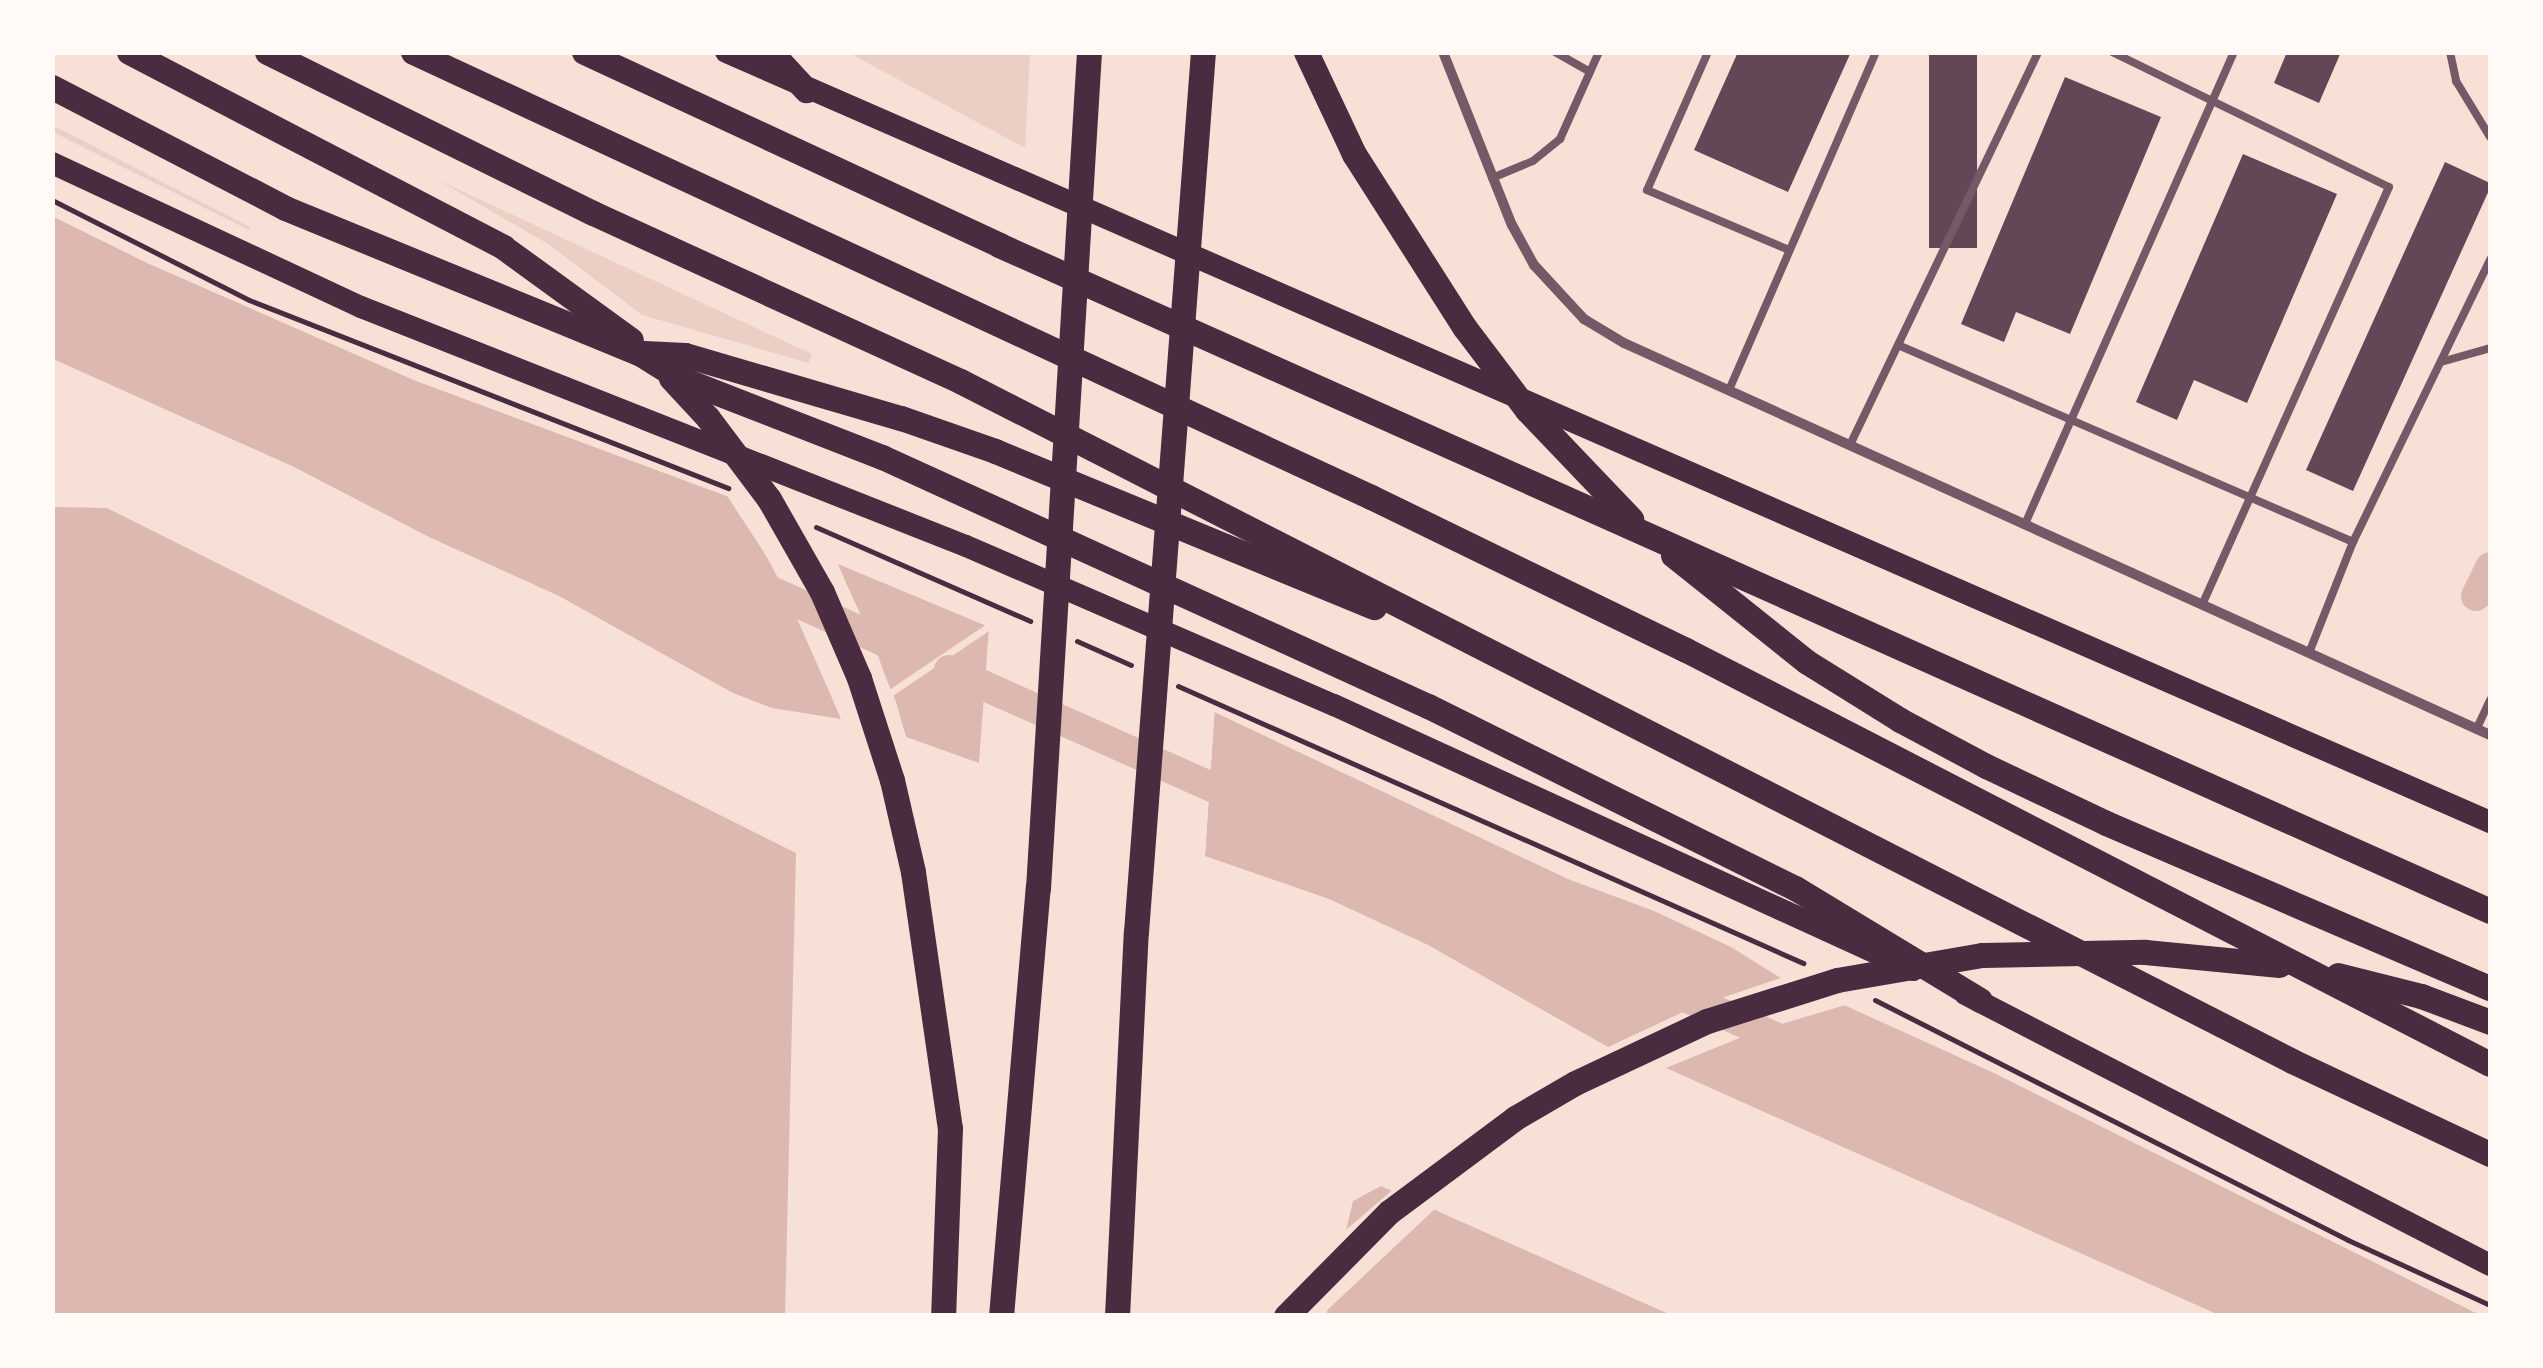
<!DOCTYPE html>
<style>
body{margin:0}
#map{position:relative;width:2543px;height:1368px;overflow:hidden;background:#f7e1d7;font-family:"Public Sans",sans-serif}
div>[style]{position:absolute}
.green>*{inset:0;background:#ebcfc5}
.water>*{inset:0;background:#dcb8b0}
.pier>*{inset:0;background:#f7e1d7;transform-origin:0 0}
.canal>*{height:30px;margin:-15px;padding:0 15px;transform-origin:15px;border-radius:15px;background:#dcb8b0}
.building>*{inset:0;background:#644757;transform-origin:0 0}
.path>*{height:5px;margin:-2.5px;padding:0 2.5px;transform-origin:2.5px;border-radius:2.5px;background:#4a2c40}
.service>*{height:8px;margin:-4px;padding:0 4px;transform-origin:4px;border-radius:4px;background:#755966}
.minor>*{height:10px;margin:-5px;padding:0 5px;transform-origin:5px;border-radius:5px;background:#755966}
.primary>*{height:22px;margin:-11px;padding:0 11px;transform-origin:11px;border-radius:11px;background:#4a2c40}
.motorway>*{height:25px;margin:-12.5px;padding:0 12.5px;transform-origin:12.5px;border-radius:12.5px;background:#4a2c40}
span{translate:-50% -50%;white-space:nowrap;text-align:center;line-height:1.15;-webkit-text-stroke:9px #fffaf5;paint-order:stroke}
.frame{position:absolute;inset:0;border:55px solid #fffaf5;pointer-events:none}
</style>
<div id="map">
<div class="green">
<div style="clip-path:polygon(849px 53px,1030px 53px,1025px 148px)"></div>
<div style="clip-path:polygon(52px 125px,250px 227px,249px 230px,53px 132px)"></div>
<div style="clip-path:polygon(438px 180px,812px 354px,809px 363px,642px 315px,548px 244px)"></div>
</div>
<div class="water">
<div style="clip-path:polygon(52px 216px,147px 263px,416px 381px,729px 497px,755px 535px,799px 617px,841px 719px,772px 708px,733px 693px,559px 596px,429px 537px,294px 467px,53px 359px)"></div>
<div style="clip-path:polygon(53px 507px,107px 508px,796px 853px,785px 1315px,53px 1315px)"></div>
<div style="clip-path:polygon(838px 564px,989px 627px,979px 763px,906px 737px,896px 702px)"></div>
<div style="clip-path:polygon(1214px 712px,1568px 879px,1654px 911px,1731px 947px,1781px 978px,1692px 1008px,1608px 1047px,1428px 945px,1329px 899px,1205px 856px)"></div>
<div style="clip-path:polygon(1844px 1005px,1994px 1073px,2480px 1315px,2219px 1315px,1666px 1068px,1754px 1032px)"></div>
<div style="clip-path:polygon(1381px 1186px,1671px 1315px,1326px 1316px,1353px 1201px)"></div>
</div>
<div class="pier">
<div style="clip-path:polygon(724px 491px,733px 494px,780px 569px,823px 657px,845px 718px,843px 723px,776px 571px)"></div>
<div style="clip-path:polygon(835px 560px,873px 641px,908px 742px,901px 738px,868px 643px,833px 566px)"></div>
<div style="left:990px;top:622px;width:7px;height:146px;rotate:56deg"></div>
<div style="clip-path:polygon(1215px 707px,1205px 856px,1205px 861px,1200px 856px,1209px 712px)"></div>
<div style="clip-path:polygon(1786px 977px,1783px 983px,1694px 1013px,1610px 1052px,1603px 1050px,1692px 1008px)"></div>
<div style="clip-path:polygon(1843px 1001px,1852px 1003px,1754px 1032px,1661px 1069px,1663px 1064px,1686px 1053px,1752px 1028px)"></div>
<div style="clip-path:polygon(1396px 1187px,1438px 1206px,1321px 1316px,1340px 1235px)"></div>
</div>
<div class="canal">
<div style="left:753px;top:583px;width:169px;rotate:24.1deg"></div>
<div style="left:2476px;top:596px;width:32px;rotate:-64deg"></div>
<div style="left:949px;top:670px;width:324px;rotate:24deg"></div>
<div style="left:1667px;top:989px;width:143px;rotate:23.9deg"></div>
</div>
<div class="building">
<div style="clip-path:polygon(1738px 52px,1851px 52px,1788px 192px,1694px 150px)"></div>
<div style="left:1929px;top:52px;width:48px;height:196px"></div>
<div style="clip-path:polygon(2287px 52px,2341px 52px,2319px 103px,2274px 83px)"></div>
<div style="clip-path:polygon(2065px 77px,2161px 117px,2070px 334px,2016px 312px,2004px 342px,1961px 324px)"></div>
<div style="clip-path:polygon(2243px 154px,2337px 194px,2247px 403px,2194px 380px,2177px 420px,2136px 402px)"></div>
<div style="clip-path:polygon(2445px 162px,2490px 183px,2490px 188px,2353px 491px,2306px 470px)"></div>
</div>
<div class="path">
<div style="left:52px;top:200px;width:221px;rotate:26.9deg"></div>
<div style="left:249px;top:300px;width:515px;rotate:21.43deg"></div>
<div style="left:816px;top:527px;width:234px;rotate:23.7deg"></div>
<div style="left:1077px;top:641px;width:59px;rotate:24deg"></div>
<div style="left:1178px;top:686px;width:684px;rotate:23.9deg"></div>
<div style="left:1875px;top:1000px;width:530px;rotate:26.9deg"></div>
<div style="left:2348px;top:1240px;width:156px;rotate:24.6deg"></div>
</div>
<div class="service">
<div style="left:1555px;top:52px;width:40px;rotate:29.7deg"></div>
<div style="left:1708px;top:52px;width:151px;rotate:113.8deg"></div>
<div style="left:1647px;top:190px;width:154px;rotate:22.9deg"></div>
<div style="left:2112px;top:52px;width:308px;rotate:26deg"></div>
<div style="left:2389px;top:187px;width:458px;rotate:114.1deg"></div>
<div style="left:2450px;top:52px;width:30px;rotate:78deg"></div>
<div style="left:2456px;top:81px;width:66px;rotate:58.7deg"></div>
<div style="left:1492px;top:178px;width:44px;rotate:-22.5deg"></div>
<div style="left:1533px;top:161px;width:35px;rotate:-39deg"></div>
<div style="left:1560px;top:139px;width:95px;rotate:-65.9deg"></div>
<div style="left:1898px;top:345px;width:496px;rotate:23.4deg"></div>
<div style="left:2353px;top:542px;width:314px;rotate:-64.1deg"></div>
<div style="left:2441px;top:362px;width:51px;rotate:-15.9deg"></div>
<div style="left:1729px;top:390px;width:369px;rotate:-66.5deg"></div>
<div style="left:1850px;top:445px;width:436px;rotate:-64.4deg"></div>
<div style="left:2025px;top:524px;width:516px;rotate:-66.12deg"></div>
<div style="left:2309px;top:653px;width:119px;rotate:-68.4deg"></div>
<div style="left:2477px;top:728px;width:31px;rotate:-65deg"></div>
</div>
<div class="minor">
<div style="left:1443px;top:52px;width:186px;rotate:68.3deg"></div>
<div style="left:1512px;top:225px;width:46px;rotate:61.2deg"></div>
<div style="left:1534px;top:265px;width:74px;rotate:47.2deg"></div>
<div style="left:1584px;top:319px;width:47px;rotate:31deg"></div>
<div style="left:1624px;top:343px;width:951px;rotate:24.35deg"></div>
</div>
<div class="primary">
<div style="left:726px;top:52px;width:1925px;rotate:23.58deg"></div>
<div style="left:52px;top:163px;width:341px;rotate:25deg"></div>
<div style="left:361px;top:307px;width:650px;rotate:21.56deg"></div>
<div style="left:966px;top:546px;width:401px;rotate:23.4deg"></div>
<div style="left:1334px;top:705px;width:637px;rotate:24.59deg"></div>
<div style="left:1965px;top:994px;width:591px;rotate:27.3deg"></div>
</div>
<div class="motorway">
<div style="left:129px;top:52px;width:422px;rotate:27.5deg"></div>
<div style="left:503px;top:247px;width:158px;rotate:36deg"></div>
<div style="left:267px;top:52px;width:364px;rotate:26.3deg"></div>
<div style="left:593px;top:213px;width:404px;rotate:24.6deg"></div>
<div style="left:960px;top:381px;width:1496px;rotate:27.04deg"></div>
<div style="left:2292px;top:1061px;width:219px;rotate:25.2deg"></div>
<div style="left:413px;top:52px;width:1056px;rotate:24.92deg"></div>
<div style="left:1371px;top:497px;width:350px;rotate:25.9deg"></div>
<div style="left:1686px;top:650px;width:904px;rotate:27.25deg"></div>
<div style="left:584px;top:52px;width:458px;rotate:24.9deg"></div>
<div style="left:999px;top:245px;width:1633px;rotate:24.07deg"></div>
<div style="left:771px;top:52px;width:52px;rotate:47.4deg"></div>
<div style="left:1306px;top:52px;width:113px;rotate:64.8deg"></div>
<div style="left:1354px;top:154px;width:206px;rotate:57.5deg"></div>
<div style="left:1465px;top:328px;width:103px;rotate:52.9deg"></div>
<div style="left:1527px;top:410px;width:151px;rotate:46.3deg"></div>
<div style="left:52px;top:87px;width:263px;rotate:27.4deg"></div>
<div style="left:285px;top:208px;width:383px;rotate:22.3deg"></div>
<div style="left:639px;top:353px;width:47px;rotate:32deg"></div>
<div style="left:679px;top:378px;width:218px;rotate:21.3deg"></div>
<div style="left:882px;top:457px;width:600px;rotate:24.52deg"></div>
<div style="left:1428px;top:706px;width:410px;rotate:26.4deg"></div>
<div style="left:1795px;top:888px;width:216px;rotate:31.2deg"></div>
<div style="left:644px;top:353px;width:41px;rotate:2.8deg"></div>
<div style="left:685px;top:355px;width:225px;rotate:16.3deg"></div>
<div style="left:901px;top:418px;width:100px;rotate:19.3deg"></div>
<div style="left:995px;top:451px;width:410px;rotate:22.4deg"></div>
<div style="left:671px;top:378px;width:54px;rotate:47.2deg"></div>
<div style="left:708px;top:418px;width:101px;rotate:53deg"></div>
<div style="left:769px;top:499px;width:107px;rotate:60.3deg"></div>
<div style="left:822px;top:592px;width:94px;rotate:66.7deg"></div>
<div style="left:859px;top:678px;width:107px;rotate:72.1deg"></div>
<div style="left:892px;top:780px;width:94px;rotate:77.1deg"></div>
<div style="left:913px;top:872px;width:259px;rotate:81.8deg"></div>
<div style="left:950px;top:1128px;width:188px;rotate:92.1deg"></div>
<div style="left:1673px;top:555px;width:171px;rotate:38.6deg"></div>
<div style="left:1807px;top:662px;width:110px;rotate:31.9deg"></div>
<div style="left:1900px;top:720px;width:98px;rotate:28.1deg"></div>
<div style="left:1986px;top:766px;width:133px;rotate:25.4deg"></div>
<div style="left:2106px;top:823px;width:418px;rotate:23.3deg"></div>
<div style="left:2338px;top:975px;width:86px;rotate:14.2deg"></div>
<div style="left:2421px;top:996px;width:74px;rotate:20.6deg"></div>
<div style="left:1001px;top:1316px;width:430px;rotate:-85.1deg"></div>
<div style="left:1038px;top:888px;width:838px;rotate:-86.51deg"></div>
<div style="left:1117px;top:1316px;width:384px;rotate:-87.2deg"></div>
<div style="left:1136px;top:932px;width:883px;rotate:-85.65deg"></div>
<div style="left:1286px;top:1316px;width:146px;rotate:-45.3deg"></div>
<div style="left:1389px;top:1212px;width:157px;rotate:-36.7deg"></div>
<div style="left:1515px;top:1118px;width:69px;rotate:-30.3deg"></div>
<div style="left:1575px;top:1083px;width:146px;rotate:-25.2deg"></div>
<div style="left:1707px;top:1021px;width:136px;rotate:-17.5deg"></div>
<div style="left:1837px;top:980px;width:147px;rotate:-9.8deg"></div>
<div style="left:1982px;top:955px;width:163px;rotate:-1.1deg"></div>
<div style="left:2145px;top:952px;width:135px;rotate:5.5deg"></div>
</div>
<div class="frame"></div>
</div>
